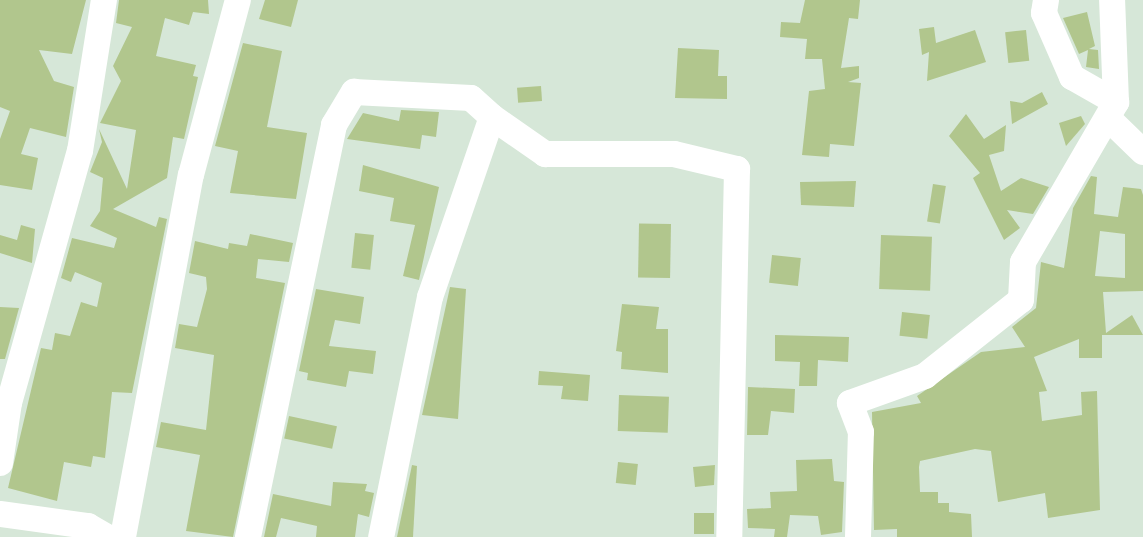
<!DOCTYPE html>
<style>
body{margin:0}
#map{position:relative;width:1143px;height:537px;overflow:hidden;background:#d6e7d8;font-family:Lora,serif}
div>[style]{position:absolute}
.building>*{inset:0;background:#b1c68d;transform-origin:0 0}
.minor>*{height:26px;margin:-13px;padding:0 13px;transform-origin:13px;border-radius:13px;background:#fff}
span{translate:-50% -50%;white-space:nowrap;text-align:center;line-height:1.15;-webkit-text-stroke:7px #fff;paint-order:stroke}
</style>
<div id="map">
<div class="building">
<div style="clip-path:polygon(0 0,86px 0,72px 54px,39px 50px,54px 81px,74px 87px,66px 137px,30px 128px,21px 154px,38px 158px,32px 190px,0 185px,0 139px,10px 111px,0 107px)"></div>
<div style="clip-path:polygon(119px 0,208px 0,209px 14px,193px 12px,189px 25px,165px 18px,156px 56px,196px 65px,193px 76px,198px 77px,184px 139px,173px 137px,167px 178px,113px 209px,156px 227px,159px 217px,167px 219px,132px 393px,112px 392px,105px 458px,93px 456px,91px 467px,64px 462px,57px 501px,8px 488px,41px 348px,52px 350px,55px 333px,70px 336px,81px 302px,97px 307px,102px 283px,75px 272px,71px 282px,61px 278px,72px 238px,114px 248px,117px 238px,90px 226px,100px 211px,103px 178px,90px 172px,102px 142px,99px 129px,127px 189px,136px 130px,100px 123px,121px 81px,113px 66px,132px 27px,116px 23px)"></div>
<div style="clip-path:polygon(265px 0,298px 0,291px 27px,259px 19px)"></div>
<div style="clip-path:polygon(805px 0,860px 0,858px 19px,849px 18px,841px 68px,859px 66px,859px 78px,848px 82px,861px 83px,854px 146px,830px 144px,829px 157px,802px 155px,809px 91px,825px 89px,822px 59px,805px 59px,807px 39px,780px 37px,781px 22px,800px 23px)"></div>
<div style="clip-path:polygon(1087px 12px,1095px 46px,1089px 49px,1098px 50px,1099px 69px,1086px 67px,1088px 50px,1079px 54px,1063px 18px)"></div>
<div style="clip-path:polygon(934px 27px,936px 43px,975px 30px,986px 62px,927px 81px,929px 52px,922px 55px,919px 29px)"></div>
<div style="left:1026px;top:30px;width:31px;height:21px;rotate:84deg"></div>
<div style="clip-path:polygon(243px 43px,282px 51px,267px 127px,307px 133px,296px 199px,230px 193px,238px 151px,215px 146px)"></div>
<div style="clip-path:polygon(678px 48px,719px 50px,718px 76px,727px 76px,727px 99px,675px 98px)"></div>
<div style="left:541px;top:86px;width:15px;height:24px;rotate:86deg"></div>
<div style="clip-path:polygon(1042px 92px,1048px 104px,1012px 124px,1010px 101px,1022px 103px)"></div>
<div style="clip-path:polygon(401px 110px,439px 112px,436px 137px,422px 135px,420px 149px,347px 139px,363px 113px,399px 121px)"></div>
<div style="clip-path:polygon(966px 114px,984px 139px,1006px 125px,1004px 151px,989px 155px,1001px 191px,1021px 178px,1049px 187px,1033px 214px,1007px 210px,1020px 228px,1004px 240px,973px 178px,980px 173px,949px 136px)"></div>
<div style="clip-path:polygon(1081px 116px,1085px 124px,1066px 146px,1059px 123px)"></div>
<div style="clip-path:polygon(363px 165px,439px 187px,419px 280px,403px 276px,415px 225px,390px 221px,394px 198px,359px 191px)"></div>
<div style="clip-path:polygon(evenodd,1091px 176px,1097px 177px,1094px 214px,1118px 217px,1123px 187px,1141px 189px,1143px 195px,1143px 291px,1103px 292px,1106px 333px,1132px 315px,1143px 335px,1102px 335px,1102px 358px,1079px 358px,1079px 339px,1034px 357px,1047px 391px,1039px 392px,1042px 421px,1082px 415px,1081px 392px,1097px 391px,1100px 510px,1048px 518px,1045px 493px,998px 502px,991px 451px,975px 449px,920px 461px,919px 467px,920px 492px,938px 492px,938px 503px,949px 503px,949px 512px,971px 514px,972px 537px,897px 537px,897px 529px,874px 530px,872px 412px,921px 403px,917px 396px,981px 352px,1025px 347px,1012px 327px,1036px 308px,1041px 262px,1064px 268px,1073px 208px,1091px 176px,1100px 231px,1125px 234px,1125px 278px,1095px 276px,1100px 231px)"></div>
<div style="clip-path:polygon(856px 181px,854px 207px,801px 205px,800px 182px)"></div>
<div style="left:933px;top:184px;width:13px;height:38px;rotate:9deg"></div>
<div style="left:671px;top:224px;width:54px;height:32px;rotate:91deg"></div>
<div style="clip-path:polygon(21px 225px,35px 229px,32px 263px,0 253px,0 235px,17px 240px)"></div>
<div style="left:355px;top:233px;width:19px;height:35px;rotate:6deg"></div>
<div style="clip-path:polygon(250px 234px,293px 243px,289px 262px,258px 259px,256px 278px,285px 283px,233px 537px,186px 531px,200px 455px,156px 447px,161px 422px,206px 430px,214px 355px,175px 348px,179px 324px,197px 327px,207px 289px,206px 277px,189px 273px,195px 241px,228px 249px,229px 243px,247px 246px)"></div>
<div style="left:881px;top:235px;width:51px;height:54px;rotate:2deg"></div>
<div style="left:772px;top:255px;width:29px;height:28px;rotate:6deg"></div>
<div style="clip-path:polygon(450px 287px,466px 289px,458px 419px,422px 415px)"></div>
<div style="clip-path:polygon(316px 289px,364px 297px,360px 324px,335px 320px,329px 346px,376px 351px,373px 374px,349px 371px,346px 387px,307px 380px,308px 373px,299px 371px)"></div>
<div style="clip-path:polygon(622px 304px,659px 307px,656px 329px,668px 329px,668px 373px,621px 369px,622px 352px,616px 351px)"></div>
<div style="clip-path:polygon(0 307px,19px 308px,5px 359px,0 359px)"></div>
<div style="left:902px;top:312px;width:28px;height:24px;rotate:6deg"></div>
<div style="clip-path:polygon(775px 335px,849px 337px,848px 362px,818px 360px,817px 386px,799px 386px,800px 362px,775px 361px)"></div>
<div style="clip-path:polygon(539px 371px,590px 375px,588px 401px,561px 399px,563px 386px,538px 385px)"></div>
<div style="clip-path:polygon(748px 387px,795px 389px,794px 413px,771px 411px,768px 435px,747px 435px)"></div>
<div style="left:619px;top:395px;width:50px;height:36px;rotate:2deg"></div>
<div style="left:289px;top:416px;width:49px;height:23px;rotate:12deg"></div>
<div style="clip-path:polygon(832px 459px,834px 481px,844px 482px,842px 532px,821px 535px,818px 516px,790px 515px,787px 537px,774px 537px,775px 529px,748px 528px,747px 509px,771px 508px,770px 492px,797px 491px,796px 460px)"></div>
<div style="left:618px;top:462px;width:20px;height:21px;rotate:6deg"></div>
<div style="clip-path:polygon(412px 465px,417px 466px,413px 537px,397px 537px)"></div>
<div style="clip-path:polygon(715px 465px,714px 485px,695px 487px,693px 467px)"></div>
<div style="clip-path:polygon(333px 482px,367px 484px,365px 491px,374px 493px,369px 517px,358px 514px,355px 537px,316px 537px,317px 526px,281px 518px,276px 537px,264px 537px,273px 494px,331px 506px)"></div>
<div style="left:694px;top:513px;width:20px;height:21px"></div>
</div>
<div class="minor">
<div style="left:1046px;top:0;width:13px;rotate:99deg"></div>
<div style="left:1044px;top:13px;width:70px;rotate:66.4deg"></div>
<div style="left:1072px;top:77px;width:51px;rotate:29.6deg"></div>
<div style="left:492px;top:117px;width:65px;rotate:34.9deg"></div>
<div style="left:545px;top:154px;width:129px"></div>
<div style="left:674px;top:154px;width:65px;rotate:13.4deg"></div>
<div style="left:737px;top:169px;width:368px;rotate:91.2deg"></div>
<div style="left:1110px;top:120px;width:46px;rotate:44.1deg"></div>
<div style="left:0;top:463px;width:61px;rotate:-81.5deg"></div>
<div style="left:9px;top:403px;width:262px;rotate:-74.3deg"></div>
<div style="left:80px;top:151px;width:153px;rotate:-81deg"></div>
<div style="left:0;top:514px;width:89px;rotate:7.8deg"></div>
<div style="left:88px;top:526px;width:22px;rotate:30deg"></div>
<div style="left:123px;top:537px;width:368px;rotate:-79.4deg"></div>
<div style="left:191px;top:175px;width:181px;rotate:-75deg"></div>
<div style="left:248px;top:537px;width:421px;rotate:-78.2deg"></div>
<div style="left:334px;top:125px;width:39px;rotate:-59deg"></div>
<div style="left:354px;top:92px;width:117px;rotate:2.9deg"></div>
<div style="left:471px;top:98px;width:28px;rotate:42deg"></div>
<div style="left:492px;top:117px;width:190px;rotate:109deg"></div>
<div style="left:430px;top:297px;width:245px;rotate:101.5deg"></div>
<div style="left:858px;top:537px;width:105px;rotate:-88.4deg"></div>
<div style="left:861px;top:432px;width:31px;rotate:-111deg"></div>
<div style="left:850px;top:403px;width:80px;rotate:-19.8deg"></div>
<div style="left:925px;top:376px;width:122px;rotate:-38.4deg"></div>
<div style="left:1021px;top:300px;width:38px;rotate:-87deg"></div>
<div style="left:1023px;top:262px;width:185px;rotate:-59.8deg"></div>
<div style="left:1116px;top:102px;width:102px;rotate:-92.2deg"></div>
</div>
</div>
